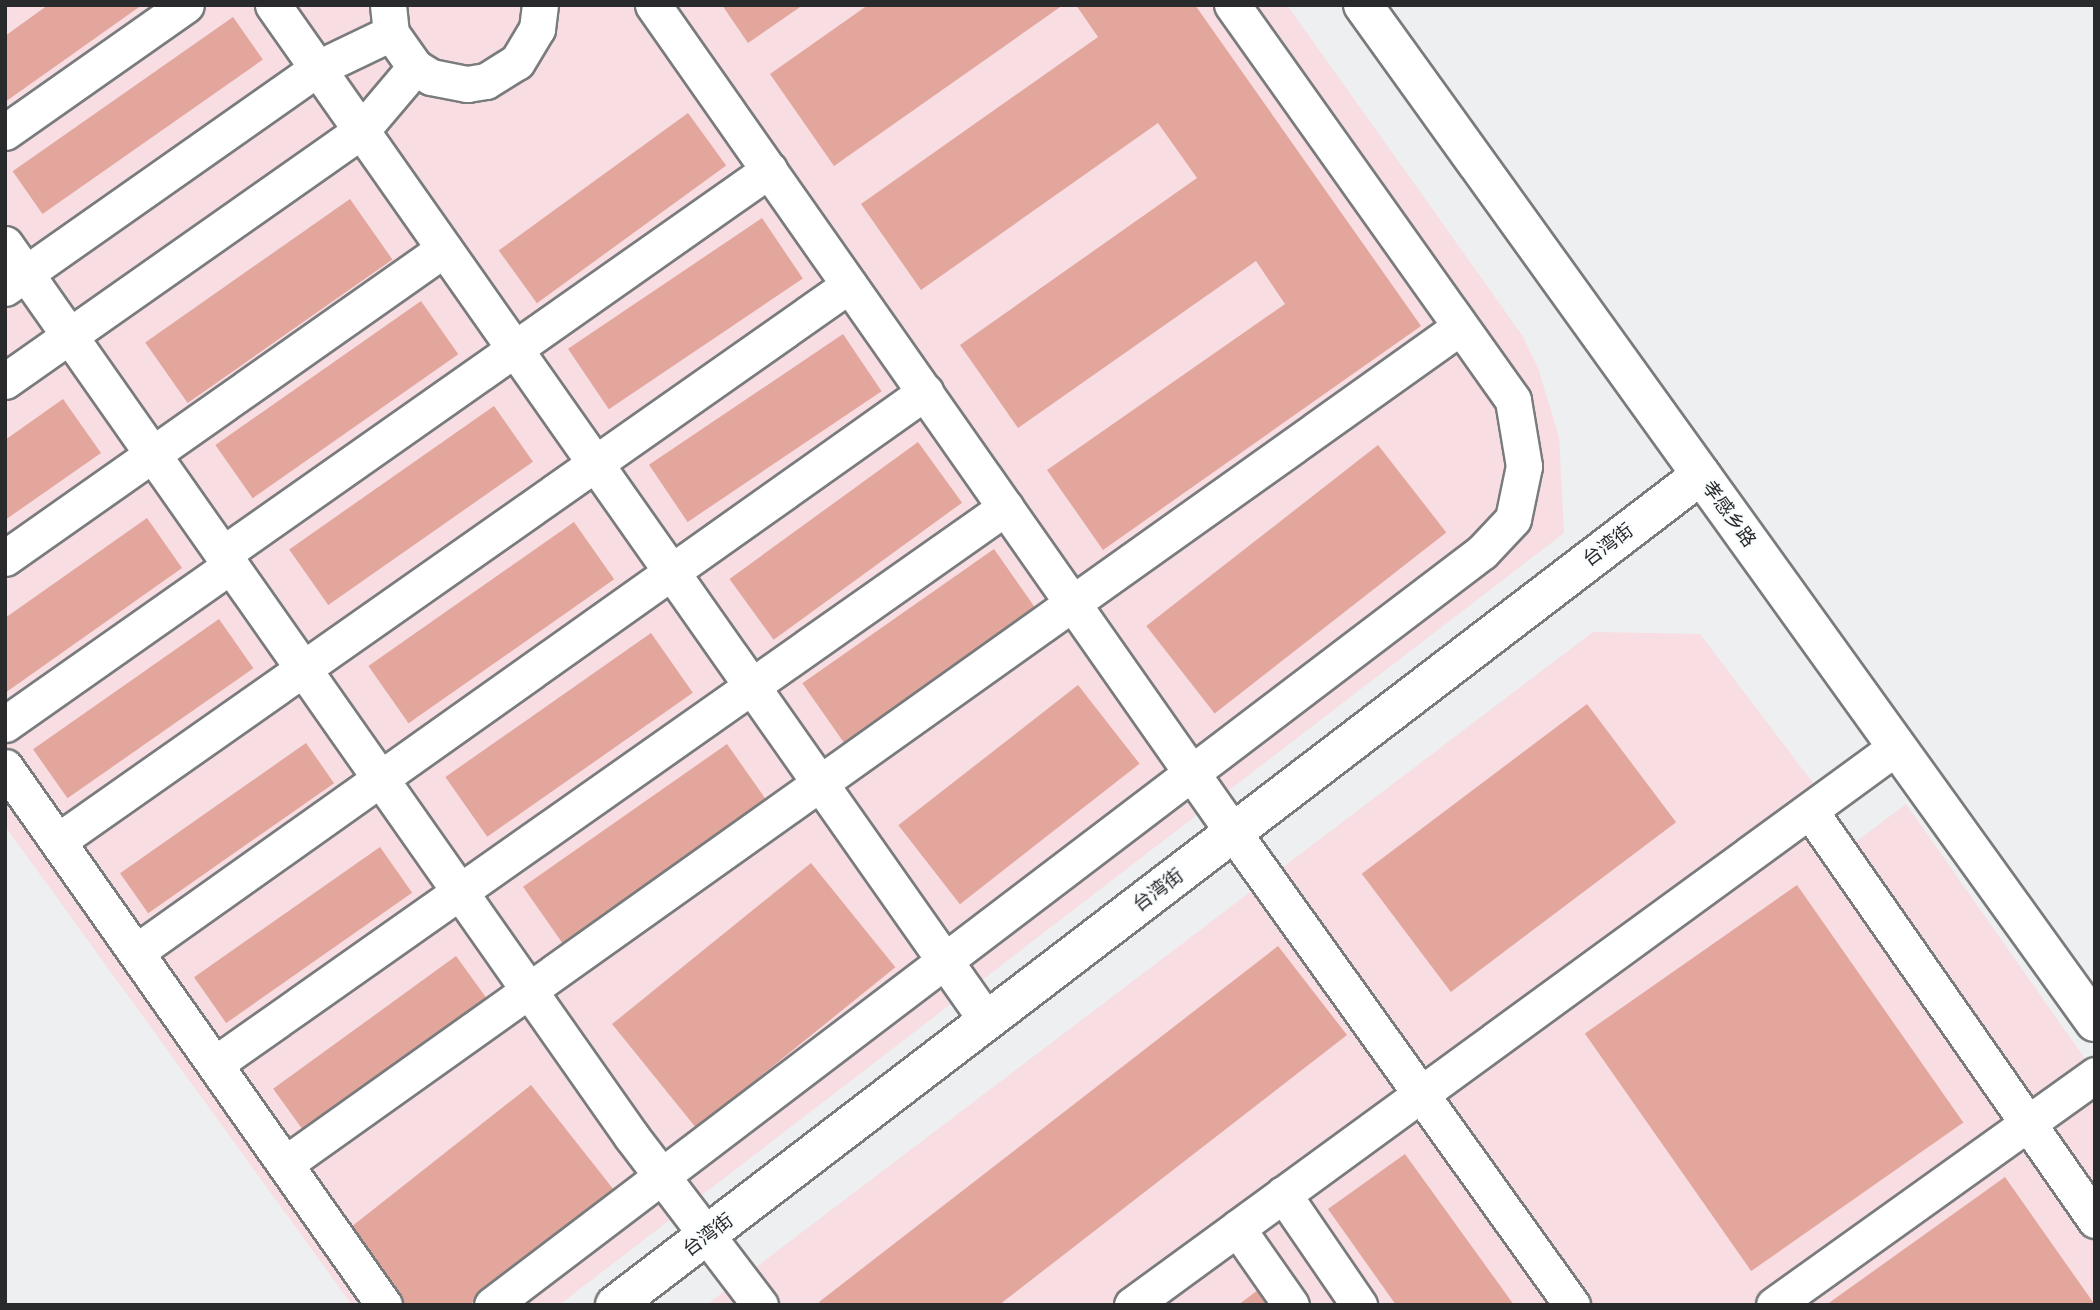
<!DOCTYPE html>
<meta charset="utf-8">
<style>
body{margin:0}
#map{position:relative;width:2100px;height:1310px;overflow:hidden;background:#edeff1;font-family:"Public Sans","Noto Sans SC",sans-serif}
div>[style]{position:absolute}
.commercial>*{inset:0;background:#f8dde3}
.building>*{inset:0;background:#e2a69c;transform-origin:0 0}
.roads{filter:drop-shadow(2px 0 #797b7d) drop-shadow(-2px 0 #797b7d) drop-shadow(0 2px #797b7d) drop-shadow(0 -2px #797b7d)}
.minor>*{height:35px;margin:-17.5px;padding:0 17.5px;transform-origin:17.5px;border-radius:17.5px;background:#fff}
.major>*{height:38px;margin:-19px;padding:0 19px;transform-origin:19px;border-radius:19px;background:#fff}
span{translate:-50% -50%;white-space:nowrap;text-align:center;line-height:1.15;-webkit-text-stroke:5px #fafdfe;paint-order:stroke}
.street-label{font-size:19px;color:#292a2b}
.frame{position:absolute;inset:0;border:7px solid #292a2b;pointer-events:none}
</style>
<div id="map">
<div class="commercial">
<div style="clip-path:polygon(5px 5px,1287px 5px,1522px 335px,1538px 368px,1559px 437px,1564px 533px,559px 1305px,352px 1305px,5px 826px)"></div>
<div style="clip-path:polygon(1593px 632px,1700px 634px,1857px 841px,1906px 804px,2095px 1073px,2095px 1305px,706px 1305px)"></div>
</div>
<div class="building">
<div style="clip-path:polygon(48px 5px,142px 5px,5px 102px,5px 36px)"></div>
<div style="clip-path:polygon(722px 5px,803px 5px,748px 43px)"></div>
<div style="clip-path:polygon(868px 5px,1063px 5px,834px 166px,770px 74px)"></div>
<div style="clip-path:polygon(1076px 5px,1195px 5px,1421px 326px,1103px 550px,1047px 470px,1285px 304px,1256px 261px,1018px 428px,960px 345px,1197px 178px,1158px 123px,921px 290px,861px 204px,1098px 37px)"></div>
<div style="left:233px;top:17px;width:52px;height:269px;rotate:55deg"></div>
<div style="left:688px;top:113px;width:65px;height:234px;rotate:54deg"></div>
<div style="left:350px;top:199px;width:74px;height:250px;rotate:55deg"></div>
<div style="left:762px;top:218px;width:73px;height:234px;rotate:56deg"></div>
<div style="left:421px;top:301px;width:65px;height:251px;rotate:55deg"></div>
<div style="left:843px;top:334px;width:69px;height:234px;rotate:56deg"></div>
<div style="clip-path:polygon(63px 399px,101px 453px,5px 520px,5px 440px)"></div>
<div style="left:494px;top:406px;width:68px;height:250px;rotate:55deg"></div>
<div style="left:918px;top:442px;width:75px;height:233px;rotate:54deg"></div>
<div style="left:1378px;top:445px;width:111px;height:294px;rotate:52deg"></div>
<div style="clip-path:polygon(147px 518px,182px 568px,5px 693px,5px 618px)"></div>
<div style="left:574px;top:522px;width:70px;height:251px;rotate:55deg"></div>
<div style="left:994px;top:549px;width:73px;height:234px;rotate:55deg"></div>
<div style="left:219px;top:619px;width:60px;height:227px;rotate:55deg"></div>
<div style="left:651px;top:633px;width:73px;height:251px;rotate:55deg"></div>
<div style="left:1078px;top:685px;width:100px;height:228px;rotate:52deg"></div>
<div style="left:1587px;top:704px;width:148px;height:282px;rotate:53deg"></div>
<div style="left:306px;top:743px;width:49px;height:227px;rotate:55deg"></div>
<div style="left:727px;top:744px;width:71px;height:249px;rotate:55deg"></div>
<div style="left:380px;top:847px;width:56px;height:227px;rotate:55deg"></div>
<div style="left:811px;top:863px;width:134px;height:256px;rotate:51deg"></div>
<div style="left:1797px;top:885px;width:290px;height:259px;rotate:55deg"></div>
<div style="clip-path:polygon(1278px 946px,1347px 1035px,999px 1305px,822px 1305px,819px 1302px)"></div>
<div style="left:456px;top:956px;width:53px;height:226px;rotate:54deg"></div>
<div style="clip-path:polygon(531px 1085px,614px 1190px,469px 1305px,404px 1305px,346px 1231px)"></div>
<div style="clip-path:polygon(1405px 1154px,1514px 1305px,1396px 1305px,1328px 1209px)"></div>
<div style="clip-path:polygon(2005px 1177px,2095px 1305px,1826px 1305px)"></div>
<div style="clip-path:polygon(1258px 1290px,1268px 1305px,1238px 1305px)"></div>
</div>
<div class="roads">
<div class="minor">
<div style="left:273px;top:5px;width:1242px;rotate:54.9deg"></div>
<div style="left:388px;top:5px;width:28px;rotate:84deg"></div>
<div style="left:391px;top:33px;width:42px;rotate:54.8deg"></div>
<div style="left:415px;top:67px;width:19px;rotate:32deg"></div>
<div style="left:431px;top:77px;width:37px;rotate:11deg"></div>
<div style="left:467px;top:84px;width:19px;rotate:-9deg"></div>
<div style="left:486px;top:81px;width:36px;rotate:-32deg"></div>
<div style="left:517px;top:62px;width:39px;rotate:-59deg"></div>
<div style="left:537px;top:29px;width:24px;rotate:-83deg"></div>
<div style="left:653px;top:5px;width:1010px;rotate:54.96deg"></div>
<div style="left:1233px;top:832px;width:582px;rotate:54.37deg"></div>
<div style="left:5px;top:132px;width:221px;rotate:-35.1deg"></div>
<div style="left:5px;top:244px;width:1091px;rotate:54.93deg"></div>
<div style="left:632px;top:1137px;width:211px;rotate:52.7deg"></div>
<div style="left:5px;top:288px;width:383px;rotate:-35.1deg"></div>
<div style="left:318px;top:68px;width:81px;rotate:-25.6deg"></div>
<div style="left:5px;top:381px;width:435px;rotate:-35.1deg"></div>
<div style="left:361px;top:131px;width:84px;rotate:-49.8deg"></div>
<div style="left:223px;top:554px;width:668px;rotate:-35.12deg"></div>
<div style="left:5px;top:558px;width:537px;rotate:-35.14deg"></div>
<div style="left:5px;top:724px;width:276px;rotate:-35.1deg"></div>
<div style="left:5px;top:767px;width:658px;rotate:54.84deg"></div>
<div style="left:1810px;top:811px;width:499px;rotate:55.1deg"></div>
<div style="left:58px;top:841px;width:967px;rotate:-35.1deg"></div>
<div style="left:136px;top:952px;width:968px;rotate:-35.37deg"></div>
<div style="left:215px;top:1064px;width:967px;rotate:-35.15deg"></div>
<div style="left:285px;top:1164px;width:1443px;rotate:-35.46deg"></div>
<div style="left:1283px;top:1194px;width:135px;rotate:55.6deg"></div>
<div style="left:1237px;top:1228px;width:94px;rotate:55deg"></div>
<div style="left:492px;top:1305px;width:1244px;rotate:-37.26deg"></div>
<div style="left:1482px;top:552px;width:45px;rotate:-46.8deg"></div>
<div style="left:1513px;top:519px;width:54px;rotate:-78.3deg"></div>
<div style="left:1524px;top:466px;width:67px;rotate:-99.5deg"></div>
<div style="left:1513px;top:400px;width:485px;rotate:-125.4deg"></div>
<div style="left:1132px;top:1305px;width:946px;rotate:-36.14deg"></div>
<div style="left:1774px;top:1305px;width:395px;rotate:-35.6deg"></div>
</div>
<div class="major">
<div style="left:1363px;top:5px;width:1253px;rotate:54.26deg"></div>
<div style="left:615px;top:1305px;width:1367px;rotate:-37.39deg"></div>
</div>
</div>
<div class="street-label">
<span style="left:1729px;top:514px;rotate:54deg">孝感乡路</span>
<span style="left:1608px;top:545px;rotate:-37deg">台湾街</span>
<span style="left:1158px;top:890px;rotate:-37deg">台湾街</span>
<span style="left:708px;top:1235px;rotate:-37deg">台湾街</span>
</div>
<div class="frame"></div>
</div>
